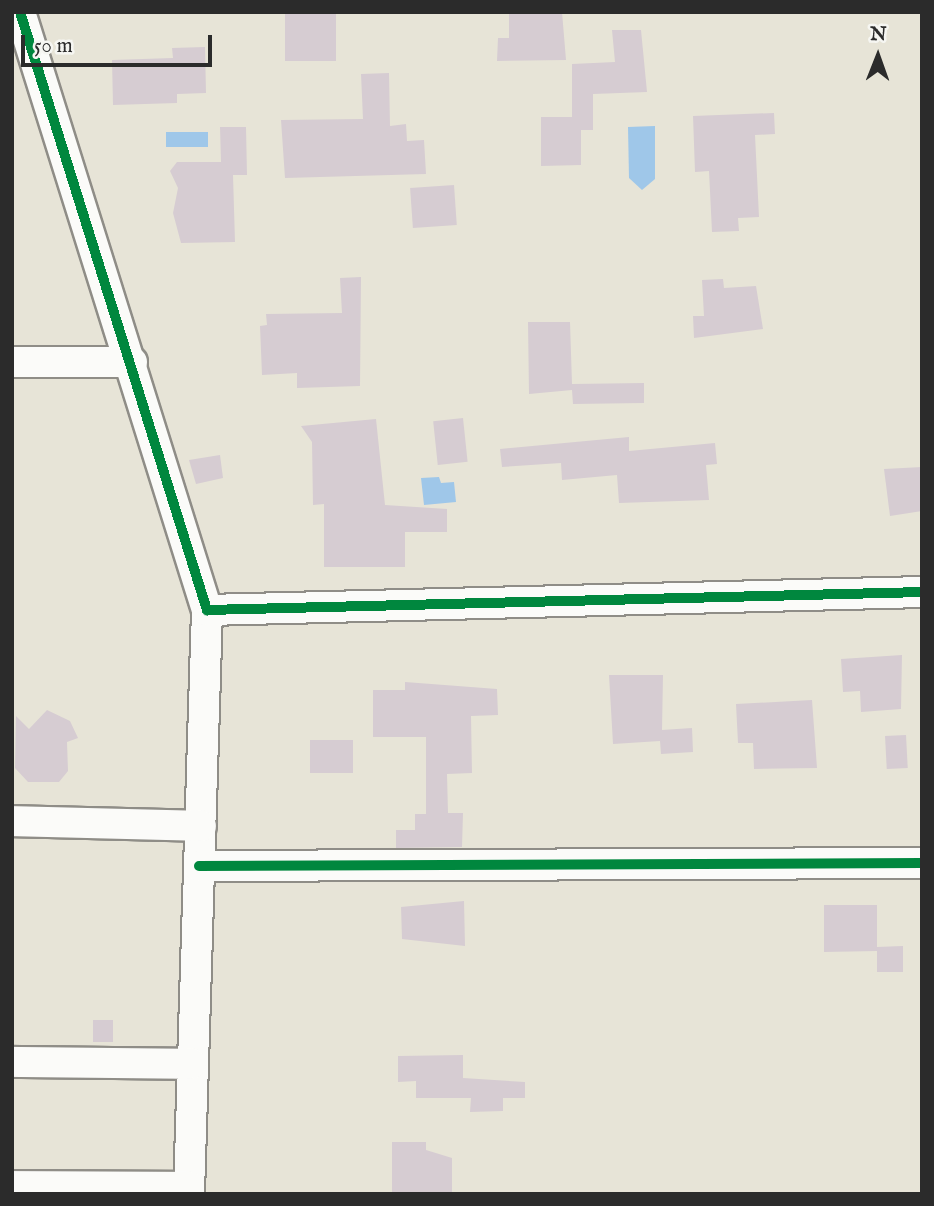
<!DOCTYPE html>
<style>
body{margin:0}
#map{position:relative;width:934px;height:1206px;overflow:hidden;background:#e7e4d7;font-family:"IM FELL English",serif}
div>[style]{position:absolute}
.water>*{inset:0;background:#9fc7e9;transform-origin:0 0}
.building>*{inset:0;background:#d6ccd2;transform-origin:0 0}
.roads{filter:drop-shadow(2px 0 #8f8d87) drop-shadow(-2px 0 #8f8d87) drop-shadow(0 2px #8f8d87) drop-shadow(0 -2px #8f8d87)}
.street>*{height:30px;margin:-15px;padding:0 15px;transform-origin:15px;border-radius:15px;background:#fbfbf9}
.cycleway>*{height:10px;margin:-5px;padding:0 5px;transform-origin:5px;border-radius:5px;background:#00873e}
span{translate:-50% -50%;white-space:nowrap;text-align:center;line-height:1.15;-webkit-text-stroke:5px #f6f6f2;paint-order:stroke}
.frame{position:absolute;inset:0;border:14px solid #2b2b2b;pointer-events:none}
.north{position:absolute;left:843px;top:21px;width:70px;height:70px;-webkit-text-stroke:5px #f6f6f2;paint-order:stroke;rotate:1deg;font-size:19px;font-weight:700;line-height:28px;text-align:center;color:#2b2b2b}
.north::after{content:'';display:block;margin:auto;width:24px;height:32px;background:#2b2b2b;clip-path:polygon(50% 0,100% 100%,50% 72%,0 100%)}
.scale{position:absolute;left:21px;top:35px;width:191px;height:32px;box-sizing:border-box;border:4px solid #2b2b2b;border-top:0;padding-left:9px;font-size:21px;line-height:24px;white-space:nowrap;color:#2b2b2b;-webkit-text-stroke:5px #f6f6f2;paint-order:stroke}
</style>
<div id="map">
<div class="water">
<div style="clip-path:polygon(655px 126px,655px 179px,642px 190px,629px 178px,628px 127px)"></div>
<div style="left:208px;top:132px;width:15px;height:42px;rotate:90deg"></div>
<div style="clip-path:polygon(439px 477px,441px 483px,454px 482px,456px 502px,424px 505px,421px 478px)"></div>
</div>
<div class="building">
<div style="left:285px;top:12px;width:51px;height:49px"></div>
<div style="clip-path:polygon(509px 12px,562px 12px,566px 60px,497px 61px,498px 38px,509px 38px)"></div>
<div style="clip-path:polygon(612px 30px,641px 30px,647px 92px,593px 94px,593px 130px,581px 130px,581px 165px,541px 166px,541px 117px,572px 117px,572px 64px,615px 62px)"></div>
<div style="clip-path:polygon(205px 47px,206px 93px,177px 94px,177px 103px,113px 105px,112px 60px,173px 58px,172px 48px)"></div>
<div style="clip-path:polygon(389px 73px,390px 126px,406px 124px,407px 141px,424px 140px,426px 174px,285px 178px,281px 120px,363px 119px,361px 74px)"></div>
<div style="clip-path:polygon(774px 113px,775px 134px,755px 135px,759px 217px,738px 218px,739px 231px,712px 232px,709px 171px,695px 172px,693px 116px)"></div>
<div style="clip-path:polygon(220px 127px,246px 127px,247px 175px,233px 175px,235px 242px,181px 243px,173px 213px,178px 188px,170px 171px,177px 162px,221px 162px)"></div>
<div style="left:454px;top:185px;width:40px;height:44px;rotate:86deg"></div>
<div style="clip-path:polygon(361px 277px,360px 386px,297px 388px,297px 373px,262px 375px,260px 326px,267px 325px,266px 314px,342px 313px,340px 278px)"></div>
<div style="clip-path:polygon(723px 279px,724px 288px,756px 286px,763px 329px,694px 338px,693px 316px,704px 316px,702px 280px)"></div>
<div style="clip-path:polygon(528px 322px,570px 322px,572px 384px,644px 383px,644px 403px,573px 404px,572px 390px,529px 394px)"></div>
<div style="left:463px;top:418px;width:44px;height:30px;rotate:84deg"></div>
<div style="clip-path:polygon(376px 419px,385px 505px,447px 509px,447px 532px,405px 532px,405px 567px,324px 567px,324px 504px,313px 505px,312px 442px,301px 426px)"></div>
<div style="clip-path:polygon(629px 437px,629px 451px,715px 443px,717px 464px,706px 465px,709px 500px,619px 503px,617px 475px,562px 480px,561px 463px,502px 467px,500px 449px)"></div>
<div style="clip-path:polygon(220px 455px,223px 478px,196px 484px,189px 460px)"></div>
<div style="clip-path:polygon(922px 467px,922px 511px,890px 516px,884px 469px)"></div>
<div style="clip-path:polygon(902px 655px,901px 709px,861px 712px,860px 691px,843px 692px,841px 659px)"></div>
<div style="clip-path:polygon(609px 675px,663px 675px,662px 730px,692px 728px,693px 752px,661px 754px,660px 741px,613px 744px)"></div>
<div style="clip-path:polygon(405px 682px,497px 689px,498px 715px,471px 716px,472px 773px,447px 774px,448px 813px,463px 813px,462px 847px,396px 848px,396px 830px,415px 830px,415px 814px,426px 814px,426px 737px,373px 737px,373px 690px,405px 690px)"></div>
<div style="clip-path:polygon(812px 700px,817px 768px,754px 769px,753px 743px,738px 743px,736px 704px)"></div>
<div style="clip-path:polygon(47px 710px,70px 721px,78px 738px,67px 742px,68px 771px,59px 782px,28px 782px,15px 768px,16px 716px,29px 729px)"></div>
<div style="left:906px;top:735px;width:33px;height:21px;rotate:87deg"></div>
<div style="left:310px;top:740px;width:43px;height:33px"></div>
<div style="clip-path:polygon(464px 901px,465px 946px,402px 939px,401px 907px)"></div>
<div style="clip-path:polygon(824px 905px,877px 905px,877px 947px,903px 946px,903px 972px,877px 972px,877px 951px,824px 952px)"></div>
<div style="left:93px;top:1020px;width:20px;height:22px"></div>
<div style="clip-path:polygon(463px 1055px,463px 1078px,525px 1082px,525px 1098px,503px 1098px,503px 1111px,470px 1112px,471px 1098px,416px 1098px,416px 1081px,398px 1082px,398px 1056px)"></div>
<div style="clip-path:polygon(392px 1142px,426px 1142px,426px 1150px,452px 1158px,452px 1194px,392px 1194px)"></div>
</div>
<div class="roads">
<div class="street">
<div style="left:20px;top:12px;width:627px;rotate:72.64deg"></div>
<div style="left:207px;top:610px;width:584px;rotate:91.77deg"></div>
<div style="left:12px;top:362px;width:120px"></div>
<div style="left:207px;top:610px;width:715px;rotate:-1.44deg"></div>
<div style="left:12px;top:821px;width:189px;rotate:1.5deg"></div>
<div style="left:199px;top:866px;width:723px;rotate:-0.24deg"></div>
<div style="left:12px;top:1062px;width:179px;rotate:0.6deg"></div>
<div style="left:12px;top:1186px;width:177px;rotate:0.3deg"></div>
</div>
</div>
<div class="cycleway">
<div style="left:20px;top:12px;width:627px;rotate:72.64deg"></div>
<div style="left:207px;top:610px;width:715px;rotate:-1.44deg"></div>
<div style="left:199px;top:866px;width:723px;rotate:-0.24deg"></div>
</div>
<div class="frame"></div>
<div class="north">N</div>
<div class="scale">50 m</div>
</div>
